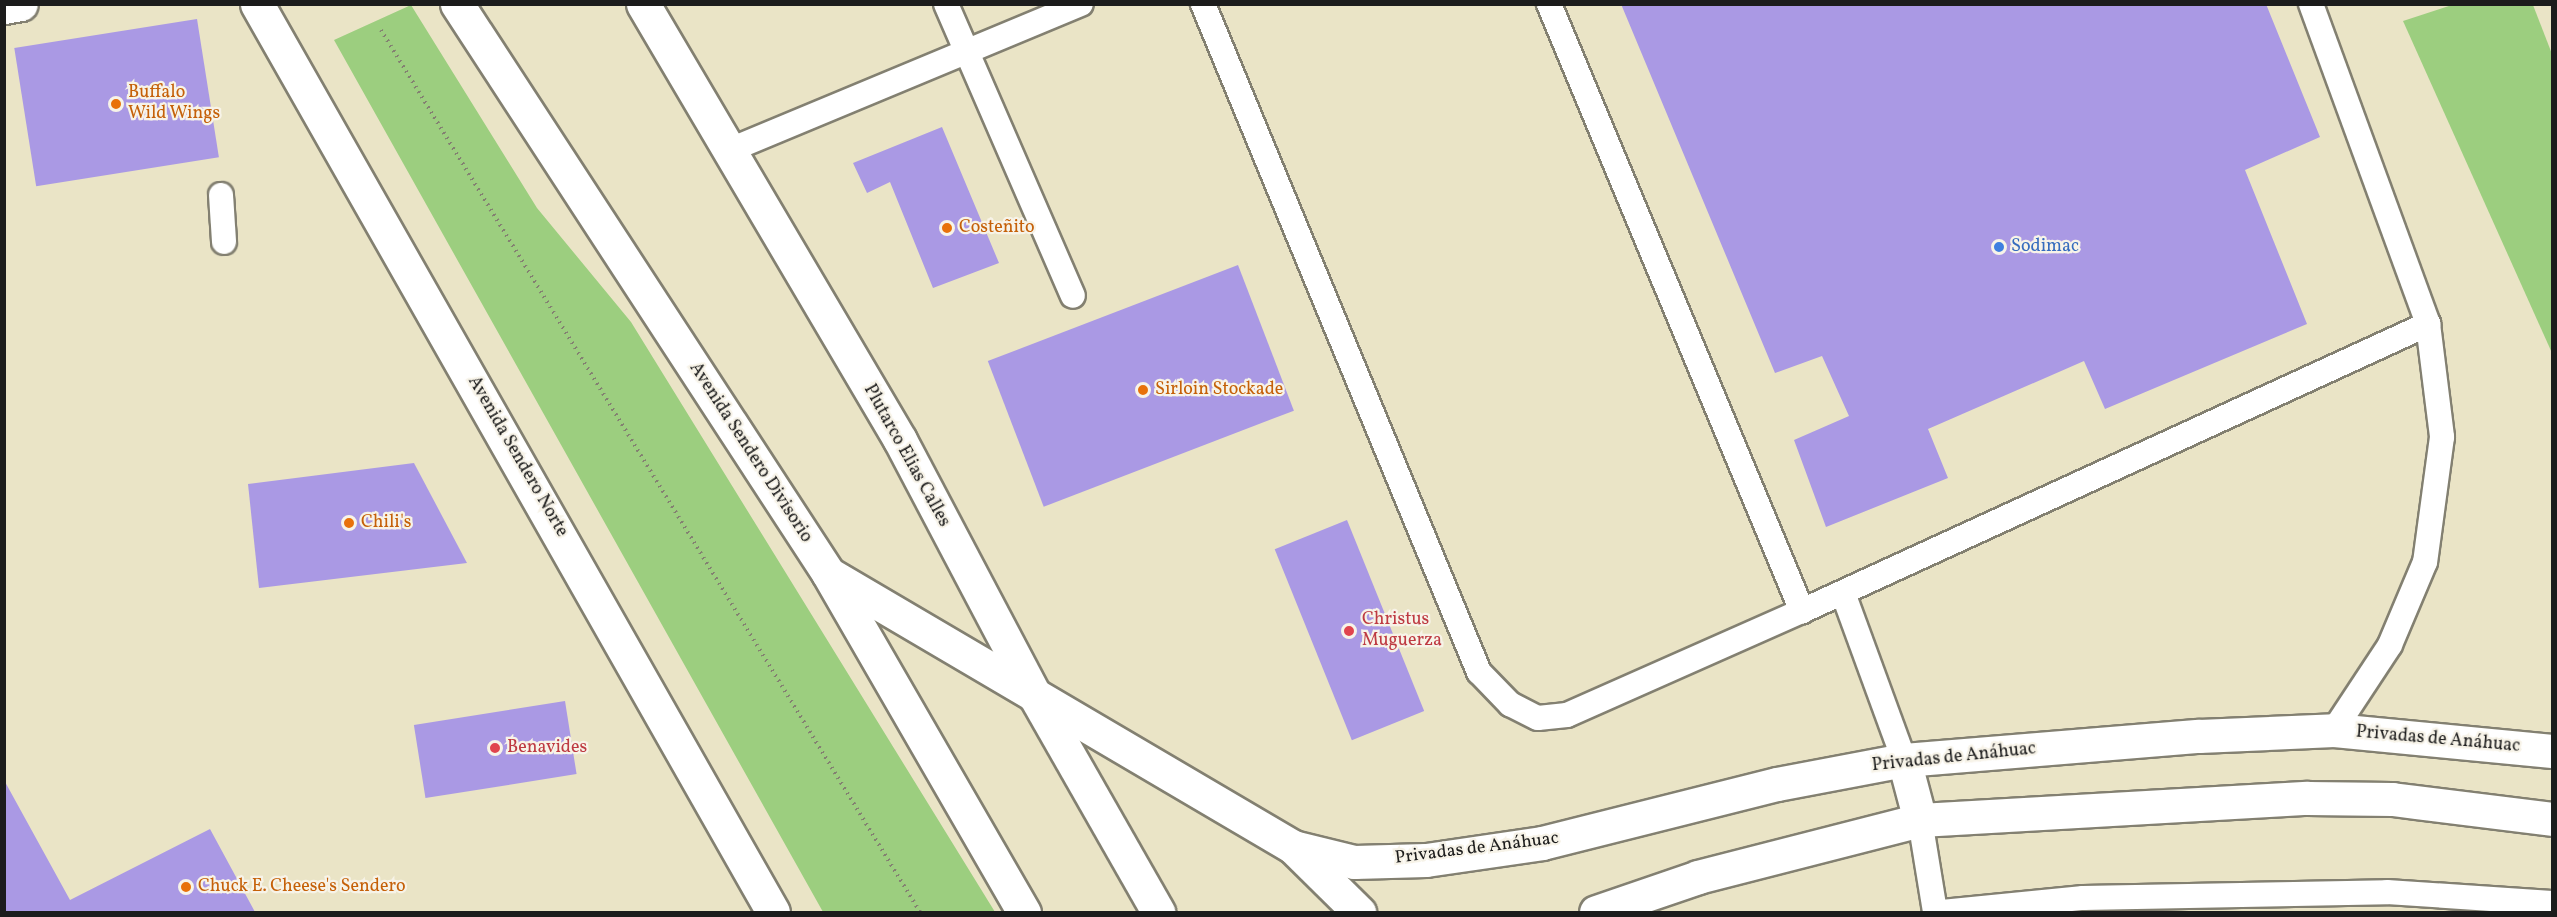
<!DOCTYPE html>
<meta charset="utf-8">
<style>
body{margin:0}
#map{position:relative;width:2557px;height:917px;overflow:hidden;background:#eae4c6;font-family:Vollkorn,serif}
div>[style]{position:absolute}
.green>*{inset:0;background:#9cce7f}
.building>*{inset:0;background:#aa99e4;transform-origin:0 0}
.path>*{height:4px;margin-top:-2px;transform-origin:0;background:repeating-linear-gradient(90deg,#838071 0 1.5px,transparent 0 6px)}
.roads{filter:drop-shadow(2px 0 #838071) drop-shadow(-2px 0 #838071) drop-shadow(0 2px #838071) drop-shadow(0 -2px #838071)}
.service>*{height:24px;margin:-12px;padding:0 12px;transform-origin:12px;border-radius:12px;background:#fff}
.minor>*{height:33px;margin:-16.5px;padding:0 16.5px;transform-origin:16.5px;border-radius:16.5px;background:#fff}
.tertiary>*{height:33px;margin:-16.5px;padding:0 16.5px;transform-origin:16.5px;border-radius:16.5px;background:#fff}
.primary>*{height:33px;margin:-16.5px;padding:0 16.5px;transform-origin:16.5px;border-radius:16.5px;background:#fff}
.dots>*{width:16px;height:16px;translate:-50% -50%;box-sizing:border-box;border:3px solid #f7f3e8;border-radius:50%}
span{translate:-50% -50%;white-space:nowrap;text-align:center;line-height:1.15;-webkit-text-stroke:4.5px #f7f3e8;paint-order:stroke}
.food-label{font-size:18px;color:#c56008}
.left{translate:0 -50%;text-align:left}
.shop-label{font-size:18px;color:#366cbe}
.street-label{font-size:18px;color:#1c1c1c}
.health-label{font-size:18px;color:#be3a42}
.frame{position:absolute;inset:0;border:6px solid #1c1c1c;pointer-events:none}
</style>
<div id="map">
<div class="green">
<div style="clip-path:polygon(411px 5px,537px 208px,631px 322px,995px 912px,823px 912px,334px 40px)"></div>
<div style="clip-path:polygon(2452px 5px,2533px 5px,2552px 54px,2552px 353px,2403px 21px)"></div>
</div>
<div class="building">
<div style="clip-path:polygon(1621px 4px,2266px 4px,2320px 137px,2245px 170px,2307px 324px,2105px 409px,2084px 361px,1928px 429px,1948px 478px,1826px 527px,1794px 440px,1849px 416px,1822px 356px,1775px 373px)"></div>
<div style="left:197px;top:19px;width:140px;height:185px;rotate:81deg"></div>
<div style="clip-path:polygon(942px 127px,999px 263px,933px 288px,890px 182px,867px 193px,853px 163px)"></div>
<div style="left:1238px;top:265px;width:156px;height:268px;rotate:69deg"></div>
<div style="clip-path:polygon(414px 463px,467px 563px,259px 588px,248px 484px)"></div>
<div style="left:1347px;top:520px;width:206px;height:78px;rotate:68deg"></div>
<div style="left:565px;top:701px;width:74px;height:153px;rotate:81deg"></div>
<div style="clip-path:polygon(4px 780px,70px 900px,210px 829px,255px 912px,4px 912px)"></div>
</div>
<div class="path">
<div style="left:381px;top:30px;width:1034px;rotate:58.57deg"></div>
</div>
<div class="roads">
<div class="service">
<div style="left:946px;top:4px;width:318px;rotate:66.5deg"></div>
<div style="left:1203px;top:4px;width:723px;rotate:67.55deg"></div>
<div style="left:1479px;top:672px;width:45px;rotate:45.9deg"></div>
<div style="left:1510px;top:704px;width:31px;rotate:27deg"></div>
<div style="left:1538px;top:718px;width:29px;rotate:-6deg"></div>
<div style="left:1567px;top:715px;width:257px;rotate:-23.9deg"></div>
<div style="left:1802px;top:611px;width:689px;rotate:-24.63deg"></div>
<div style="left:1549px;top:4px;width:658px;rotate:67.37deg"></div>
<div style="left:2311px;top:4px;width:341px;rotate:69.9deg"></div>
<div style="left:2428px;top:324px;width:114px;rotate:82.9deg"></div>
<div style="left:2442px;top:437px;width:126px;rotate:97.7deg"></div>
<div style="left:2425px;top:562px;width:90px;rotate:112.9deg"></div>
<div style="left:2390px;top:645px;width:102px;rotate:123.4deg"></div>
<div style="left:730px;top:150px;width:380px;rotate:-22.6deg"></div>
<div style="left:221px;top:195px;width:47px;rotate:86.3deg"></div>
<div style="left:1843px;top:593px;width:178px;rotate:69.9deg"></div>
<div style="left:1920px;top:820px;width:93px;rotate:80.7deg"></div>
<div style="left:1942px;top:912px;width:142px;rotate:-5.7deg"></div>
<div style="left:2083px;top:898px;width:304px;rotate:-1.1deg"></div>
<div style="left:2387px;top:892px;width:165px;rotate:3.8deg"></div>
</div>
<div class="minor">
<div style="left:1904px;top:760px;width:62px;rotate:75.1deg"></div>
<div style="left:1293px;top:847px;width:63px;rotate:13.8deg"></div>
<div style="left:1354px;top:862px;width:72px;rotate:-1.6deg"></div>
<div style="left:1426px;top:860px;width:117px;rotate:-8.3deg"></div>
<div style="left:1542px;top:843px;width:242px;rotate:-14.1deg"></div>
<div style="left:1777px;top:784px;width:129px;rotate:-10.7deg"></div>
<div style="left:1904px;top:760px;width:296px;rotate:-4.7deg"></div>
<div style="left:2199px;top:736px;width:135px;rotate:-2.5deg"></div>
<div style="left:2334px;top:730px;width:219px;rotate:5.5deg"></div>
<div style="left:1596px;top:912px;width:108px;rotate:-18.9deg"></div>
<div style="left:1698px;top:877px;width:229px;rotate:-14.4deg"></div>
<div style="left:1920px;top:820px;width:388px;rotate:-3.3deg"></div>
<div style="left:2307px;top:798px;width:85px;rotate:0.7deg"></div>
<div style="left:2392px;top:799px;width:161px;rotate:7.1deg"></div>
</div>
<div class="tertiary">
<div style="left:643px;top:4px;width:506px;rotate:59.48deg"></div>
<div style="left:900px;top:440px;width:289px;rotate:62.2deg"></div>
<div style="left:1035px;top:696px;width:249px;rotate:60.3deg"></div>
<div style="left:4px;top:7px;width:17px;rotate:-10deg"></div>
</div>
<div class="primary">
<div style="left:257px;top:4px;width:1044px;rotate:60.39deg"></div>
<div style="left:457px;top:4px;width:679px;rotate:56.89deg"></div>
<div style="left:828px;top:573px;width:392px;rotate:60deg"></div>
<div style="left:829px;top:574px;width:538px;rotate:30.47deg"></div>
<div style="left:1293px;top:847px;width:93px;rotate:44.6deg"></div>
</div>
</div>
<div class="dots">
<div style="left:116px;top:104px;background:#e8710a"></div>
<div style="left:947px;top:228px;background:#e8710a"></div>
<div style="left:1999px;top:247px;background:#3f7fe0"></div>
<div style="left:1143px;top:390px;background:#e8710a"></div>
<div style="left:349px;top:523px;background:#e8710a"></div>
<div style="left:1349px;top:631px;background:#e0444e"></div>
<div style="left:495px;top:748px;background:#e0444e"></div>
<div style="left:186px;top:887px;background:#e8710a"></div>
</div>
<div class="food-label">
<span class="left" style="left:128px;top:104px">Buffalo<br>Wild Wings</span>
<span class="left" style="left:959px;top:228px">Costeñito</span>
<span class="left" style="left:1155px;top:390px">Sirloin Stockade</span>
<span class="left" style="left:361px;top:523px">Chili's</span>
<span class="left" style="left:198px;top:887px">Chuck E. Cheese's Sendero</span>
</div>
<div class="shop-label">
<span class="left" style="left:2011px;top:247px">Sodimac</span>
</div>
<div class="street-label">
<span style="left:750px;top:453px;rotate:57deg">Avenida Sendero Divisorio</span>
<span style="left:906px;top:456px;rotate:61deg">Plutarco Elias Calles</span>
<span style="left:517px;top:457px;rotate:60deg">Avenida Sendero Norte</span>
<span style="left:2438px;top:740px;rotate:5deg">Privadas de Anáhuac</span>
<span style="left:1954px;top:758px;rotate:-6deg">Privadas de Anáhuac</span>
<span style="left:1477px;top:849px;rotate:-7deg">Privadas de Anáhuac</span>
</div>
<div class="health-label">
<span class="left" style="left:1362px;top:631px">Christus<br>Muguerza</span>
<span class="left" style="left:507px;top:748px">Benavides</span>
</div>
<div class="frame"></div>
</div>
